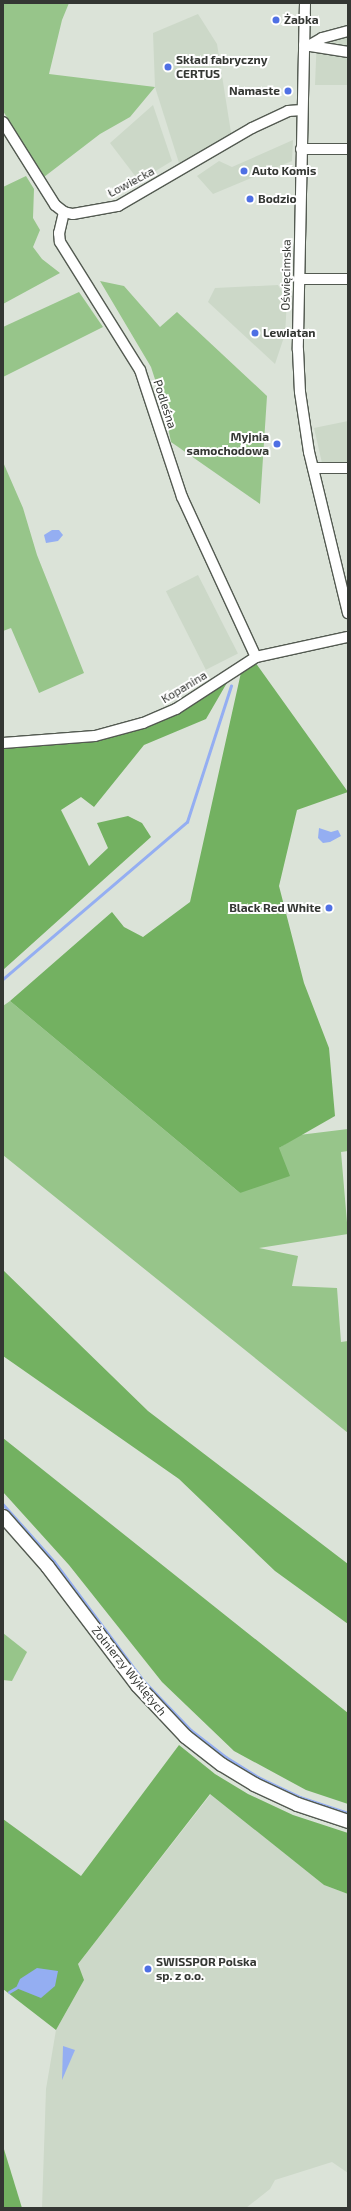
<!DOCTYPE html>
<meta charset="utf-8">
<style>
body{margin:0}
#map{position:relative;width:351px;height:2211px;overflow:hidden;background:#dbe3d8;font-family:"Exo 2",sans-serif}
div>[style]{position:absolute}
.built>*{inset:0;background:#ccd8c8;transform-origin:0 0}
.green>*{inset:0;background:#97c58a}
.forest>*{inset:0;background:#73b161}
.water>*{inset:0;background:#94aef2}
.stream>*{height:2.5px;margin:-1.25px;padding:0 1.25px;transform-origin:1.25px;border-radius:1.25px;background:#94aef2}
.roads{filter:drop-shadow(1px 0 #535a51) drop-shadow(-1px 0 #535a51) drop-shadow(0 1px #535a51) drop-shadow(0 -1px #535a51)}
.minor>*{height:10px;margin:-5px;padding:0 5px;transform-origin:5px;border-radius:5px;background:#fff}
.major>*{height:13px;margin:-6.5px;padding:0 6.5px;transform-origin:6.5px;border-radius:6.5px;background:#fff}
.dots>*{width:11px;height:11px;translate:-50% -50%;box-sizing:border-box;border:2px solid #fff;border-radius:50%}
span{translate:-50% -50%;white-space:nowrap;text-align:center;line-height:1.15;-webkit-text-stroke:4px #fff;paint-order:stroke}
.poi-label{font-size:12px;color:#343733;font-weight:700}
.left{translate:0 -50%;text-align:left}
.right{translate:-100% -50%;text-align:right}
.street-label{font-size:12px;color:#343733}
.frame{position:absolute;inset:0;border:4px solid #343733;pointer-events:none}
</style>
<div id="map">
<div class="built">
<div style="clip-path:polygon(198px 14px,217px 44px,232px 139px,179px 163px,155px 87px,153px 33px)"></div>
<div style="clip-path:polygon(348px 30px,348px 85px,315px 85px,317px 36px)"></div>
<div style="clip-path:polygon(153px 105px,172px 161px,139px 181px,110px 143px)"></div>
<div style="clip-path:polygon(293px 140px,292px 161px,213px 194px,197px 176px,219px 161px,232px 167px)"></div>
<div style="clip-path:polygon(278px 285px,287px 301px,285px 334px,275px 364px,208px 302px,215px 288px)"></div>
<div style="clip-path:polygon(348px 421px,347px 463px,322px 463px,314px 428px)"></div>
<div style="left:198px;top:575px;width:88px;height:36px;rotate:63deg"></div>
<div style="clip-path:polygon(211px 1794px,324px 1885px,348px 1894px,348px 2173px,332px 2162px,275px 2180px,270px 2189px,246px 2208px,42px 2208px,46px 2089px,56px 2030px,69px 2007px,78px 1964px)"></div>
</div>
<div class="green">
<div style="clip-path:polygon(3px 3px,69px 3px,62px 20px,49px 74px,155px 87px,130px 117px,100px 134px,44px 177px,3px 111px)"></div>
<div style="clip-path:polygon(26px 176px,34px 189px,33px 218px,40px 230px,33px 247px,42px 259px,60px 273px,3px 304px,3px 187px)"></div>
<div style="clip-path:polygon(100px 281px,124px 286px,160px 327px,177px 312px,267px 396px,260px 504px,171px 442px,164px 407px,151px 367px)"></div>
<div style="clip-path:polygon(79px 292px,103px 327px,3px 377px,3px 327px)"></div>
<div style="clip-path:polygon(3px 462px,23px 508px,37px 555px,84px 673px,39px 693px,11px 628px,3px 631px)"></div>
<div style="clip-path:polygon(10px 1001px,240px 1193px,279px 1148px,299px 1135px,348px 1129px,348px 1151px,341px 1152px,348px 1234px,259px 1248px,298px 1256px,292px 1286px,337px 1288px,341px 1342px,348px 1341px,348px 1433px,3px 1155px,3px 1006px)"></div>
<div style="clip-path:polygon(3px 1633px,27px 1652px,12px 1681px,3px 1680px)"></div>
</div>
<div class="forest">
<div style="clip-path:polygon(255px 662px,348px 792px,297px 810px,279px 886px,304px 983px,329px 1048px,335px 1116px,279px 1148px,290px 1176px,240px 1193px,10px 1001px,112px 912px,124px 927px,143px 937px,190px 902px,242px 668px)"></div>
<div style="clip-path:polygon(228px 681px,206px 719px,144px 745px,94px 807px,81px 797px,61px 810px,89px 866px,108px 848px,97px 823px,128px 816px,142px 823px,151px 837px,3px 970px,3px 746px,98px 739px)"></div>
<div style="clip-path:polygon(3px 1270px,148px 1411px,348px 1564px,348px 1624px,275px 1571px,179px 1479px,3px 1356px)"></div>
<div style="clip-path:polygon(3px 1438px,348px 1713px,348px 1804px,306px 1790px,234px 1751px,162px 1682px,69px 1565px,3px 1492px)"></div>
<div style="clip-path:polygon(179px 1745px,215px 1774px,248px 1794px,293px 1815px,348px 1833px,348px 1894px,324px 1885px,210px 1794px,78px 1964px,84px 1980px,56px 2030px,3px 1989px,3px 1819px,81px 1876px)"></div>
<div style="clip-path:polygon(3px 2146px,22px 2208px,3px 2208px)"></div>
</div>
<div class="water">
<div style="clip-path:polygon(52px 530px,59px 530px,63px 535px,58px 541px,46px 543px,44px 535px)"></div>
<div style="clip-path:polygon(319px 828px,331px 832px,338px 830px,341px 836px,330px 842px,323px 843px,318px 838px)"></div>
<div style="clip-path:polygon(37px 1968px,58px 1971px,55px 1986px,41px 1998px,16px 1988px,20px 1979px)"></div>
<div style="clip-path:polygon(63px 2046px,75px 2050px,62px 2080px)"></div>
</div>
<div class="stream">
<div style="left:3px;top:979px;width:242px;rotate:-40.5deg"></div>
<div style="left:187px;top:822px;width:143px;rotate:-72.1deg"></div>
<div style="left:3px;top:1504px;width:76px;rotate:48.2deg"></div>
<div style="left:54px;top:1561px;width:149px;rotate:53.2deg"></div>
<div style="left:143px;top:1680px;width:69px;rotate:46.2deg"></div>
<div style="left:191px;top:1730px;width:44px;rotate:37.6deg"></div>
<div style="left:226px;top:1757px;width:38px;rotate:32deg"></div>
<div style="left:258px;top:1777px;width:47px;rotate:25.5deg"></div>
<div style="left:300px;top:1797px;width:51px;rotate:18.4deg"></div>
<div style="left:9px;top:1992px;width:8px;rotate:-30deg"></div>
</div>
<div class="roads">
<div class="minor">
<div style="left:305px;top:3px;width:347px;rotate:91.2deg"></div>
<div style="left:298px;top:350px;width:42px;rotate:87.3deg"></div>
<div style="left:300px;top:392px;width:61px;rotate:81.5deg"></div>
<div style="left:309px;top:452px;width:166px;rotate:76.4deg"></div>
<div style="left:304px;top:45px;width:45px;rotate:9deg"></div>
<div style="left:310px;top:45px;width:14px;rotate:-30deg"></div>
<div style="left:322px;top:38px;width:27px;rotate:-15deg"></div>
<div style="left:3px;top:122px;width:98px;rotate:57.9deg"></div>
<div style="left:55px;top:205px;width:11px;rotate:38deg"></div>
<div style="left:64px;top:212px;width:9px;rotate:13deg"></div>
<div style="left:73px;top:214px;width:46px;rotate:-10.1deg"></div>
<div style="left:118px;top:206px;width:155px;rotate:-30.2deg"></div>
<div style="left:252px;top:128px;width:40px;rotate:-25deg"></div>
<div style="left:288px;top:111px;width:14px;rotate:-4deg"></div>
<div style="left:301px;top:149px;width:47px"></div>
<div style="left:64px;top:212px;width:22px;rotate:103deg"></div>
<div style="left:59px;top:233px;width:9px;rotate:84deg"></div>
<div style="left:60px;top:242px;width:151px;rotate:58deg"></div>
<div style="left:140px;top:370px;width:134px;rotate:71.7deg"></div>
<div style="left:182px;top:497px;width:176px;rotate:65.2deg"></div>
<div style="left:299px;top:279px;width:49px"></div>
<div style="left:313px;top:468px;width:35px"></div>
<div style="left:3px;top:743px;width:92px;rotate:-4.4deg"></div>
<div style="left:95px;top:736px;width:50px;rotate:-15.2deg"></div>
<div style="left:143px;top:723px;width:36px;rotate:-23deg"></div>
<div style="left:176px;top:709px;width:95px;rotate:-33deg"></div>
<div style="left:256px;top:657px;width:94px;rotate:-12.3deg"></div>
</div>
<div class="major">
<div style="left:3px;top:1516px;width:67px;rotate:48.7deg"></div>
<div style="left:47px;top:1566px;width:149px;rotate:52.9deg"></div>
<div style="left:137px;top:1685px;width:70px;rotate:46.7deg"></div>
<div style="left:185px;top:1736px;width:46px;rotate:37.9deg"></div>
<div style="left:221px;top:1764px;width:39px;rotate:31deg"></div>
<div style="left:254px;top:1784px;width:47px;rotate:24.9deg"></div>
<div style="left:297px;top:1804px;width:54px;rotate:18.4deg"></div>
</div>
</div>
<div class="dots">
<div style="left:276px;top:20px;background:#4f70e4"></div>
<div style="left:168px;top:67px;background:#4f70e4"></div>
<div style="left:288px;top:91px;background:#4f70e4"></div>
<div style="left:244px;top:171px;background:#4f70e4"></div>
<div style="left:250px;top:199px;background:#4f70e4"></div>
<div style="left:255px;top:333px;background:#4f70e4"></div>
<div style="left:277px;top:444px;background:#4f70e4"></div>
<div style="left:329px;top:908px;background:#4f70e4"></div>
<div style="left:148px;top:1969px;background:#4f70e4"></div>
</div>
<div class="poi-label">
<span class="left" style="left:284px;top:20px">Żabka</span>
<span class="left" style="left:176px;top:67px">Skład fabryczny<br>CERTUS</span>
<span class="right" style="left:280px;top:91px">Namaste</span>
<span class="left" style="left:252px;top:171px">Auto Komis</span>
<span class="left" style="left:258px;top:199px">Bodzio</span>
<span class="left" style="left:263px;top:333px">Lewiatan</span>
<span class="right" style="left:269px;top:444px">Myjnia<br>samochodowa</span>
<span class="right" style="left:321px;top:908px">Black Red White</span>
<span class="left" style="left:156px;top:1969px">SWISSPOR Polska<br>sp. z o.o.</span>
</div>
<div class="street-label">
<span style="left:131px;top:182px;rotate:-28deg">Łowiecka</span>
<span style="left:286px;top:275px;rotate:-89deg">Oświęcimska</span>
<span style="left:165px;top:404px;rotate:72deg">Podleśna</span>
<span style="left:184px;top:687px;rotate:-31deg">Kopanina</span>
<span style="left:129px;top:1671px;rotate:51deg">Żołnierzy Wyklętych</span>
</div>
<div class="frame"></div>
</div>
